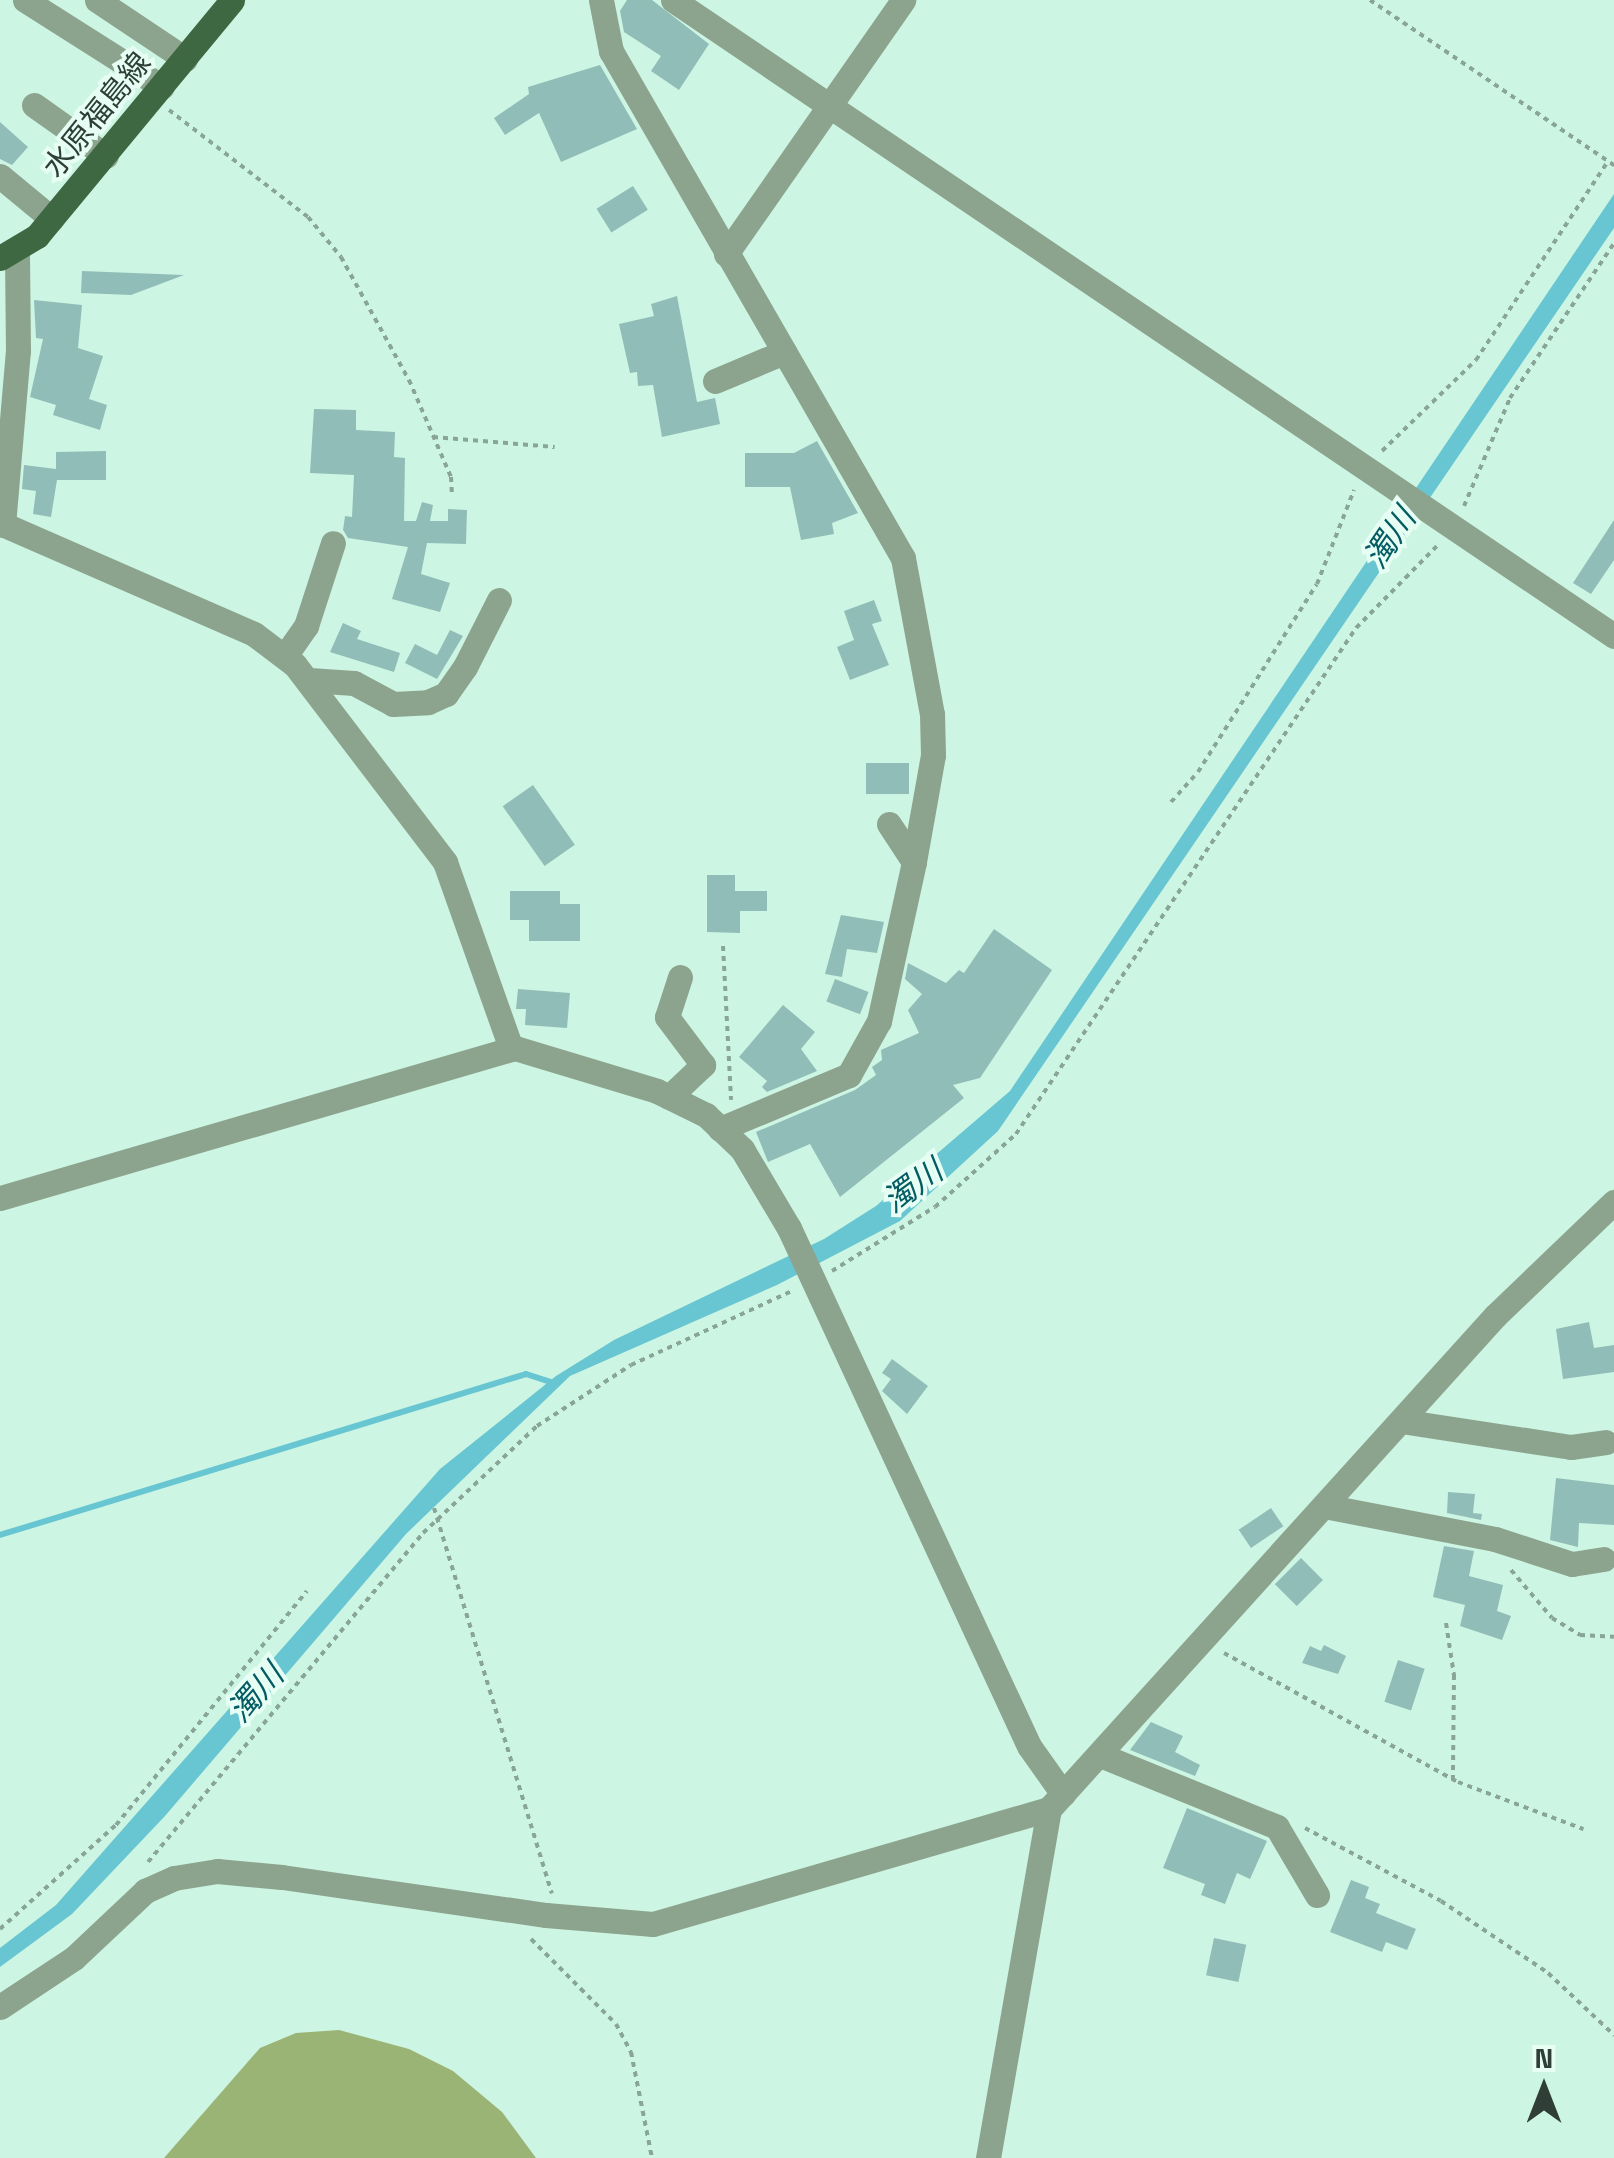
<!DOCTYPE html>
<meta charset="utf-8">
<style>
body{margin:0}
#map{position:relative;width:1614px;height:2158px;overflow:hidden;background:#cdf5e3;font-family:"Space Grotesk","Noto Sans JP",sans-serif}
div>[style]{position:absolute}
.forest>*{inset:0;background:#9ab475}
.water>*{inset:0;background:#68c6d2}
.stream>*{height:6px;margin:-3px;padding:0 3px;transform-origin:3px;border-radius:3px;background:#68c6d2}
.building>*{inset:0;background:#90bdb7;transform-origin:0 0}
.path>*{height:4px;margin-top:-2px;transform-origin:0;background:repeating-linear-gradient(90deg,#88a598 0 5px,transparent 0 10px)}
.minor>*{height:25px;margin:-12.5px;padding:0 12.5px;transform-origin:12.5px;border-radius:12.5px;background:#8ca48e}
.major>*{height:25px;margin:-12.5px;padding:0 12.5px;transform-origin:12.5px;border-radius:12.5px;background:#3e6842}
span{translate:-50% -50%;white-space:nowrap;text-align:center;line-height:1.15;-webkit-text-stroke:8px #e6fef3;paint-order:stroke}
.street-label{font-size:30px;color:#2f3f38}
.water-label{font-size:32px;color:#045b63;font-style:italic}
.north{position:absolute;left:1494px;top:2038px;width:100px;height:100px;-webkit-text-stroke:8px #e6fef3;paint-order:stroke;rotate:0deg;font-size:28px;font-weight:700;line-height:40px;text-align:center;color:#2f3f38}
.north::after{content:'';display:block;margin:auto;width:35px;height:45px;background:#2f3f38;clip-path:polygon(50% 0,100% 100%,50% 72%,0 100%)}
</style>
<div id="map">
<div class="forest">
<div style="clip-path:polygon(339px 2030px,409px 2049px,453px 2071px,502px 2112px,536px 2158px,164px 2158px,260px 2048px,296px 2033px)"></div>
</div>
<div class="water">
<div style="clip-path:polygon(1614px 194px,1614px 228px,998px 1131px,900px 1221px,777px 1285px,570px 1376px,406px 1534px,165px 1816px,72px 1914px,0 1967px,0 1948px,56px 1905px,440px 1469px,556px 1376px,614px 1340px,824px 1239px,876px 1206px,1010px 1091px)"></div>
</div>
<div class="stream">
<div style="left:0;top:1535px;width:550px;rotate:-17.02deg"></div>
<div style="left:526px;top:1374px;width:28px;rotate:18deg"></div>
</div>
<div class="building">
<div style="clip-path:polygon(627px 0,652px 0,709px 44px,679px 90px,651px 71px,661px 56px,624px 32px,620px 11px)"></div>
<div style="clip-path:polygon(600px 65px,637px 129px,561px 162px,539px 113px,505px 135px,494px 118px,529px 94px,528px 87px)"></div>
<div style="clip-path:polygon(0 122px,28px 147px,12px 165px,0 159px)"></div>
<div style="left:633px;top:186px;width:28px;height:43px;rotate:58deg"></div>
<div style="clip-path:polygon(82px 271px,184px 275px,131px 295px,81px 293px)"></div>
<div style="clip-path:polygon(677px 296px,697px 402px,715px 398px,720px 424px,662px 437px,653px 385px,638px 386px,637px 372px,630px 373px,619px 324px,654px 316px,651px 304px)"></div>
<div style="clip-path:polygon(34px 300px,82px 305px,78px 348px,103px 356px,89px 399px,107px 405px,100px 430px,53px 415px,56px 405px,30px 397px,43px 339px,36px 338px)"></div>
<div style="clip-path:polygon(314px 409px,356px 410px,356px 430px,395px 432px,394px 457px,405px 458px,404px 521px,416px 521px,422px 502px,433px 505px,430px 521px,448px 521px,448px 509px,467px 510px,466px 544px,427px 543px,421px 574px,450px 583px,440px 612px,392px 599px,408px 547px,348px 538px,343px 530px,345px 516px,352px 517px,354px 475px,310px 473px)"></div>
<div style="clip-path:polygon(817px 441px,858px 513px,832px 523px,834px 534px,801px 540px,790px 487px,745px 487px,745px 453px,794px 453px)"></div>
<div style="clip-path:polygon(106px 451px,106px 480px,57px 480px,51px 517px,33px 514px,36px 491px,22px 489px,24px 465px,56px 469px,56px 452px)"></div>
<div style="clip-path:polygon(1614px 520px,1614px 560px,1591px 594px,1573px 583px)"></div>
<div style="clip-path:polygon(874px 600px,882px 621px,872px 624px,889px 665px,850px 680px,837px 647px,854px 640px,844px 611px)"></div>
<div style="clip-path:polygon(343px 623px,361px 631px,357px 639px,400px 653px,394px 672px,330px 652px)"></div>
<div style="clip-path:polygon(450px 630px,463px 636px,437px 679px,405px 663px,415px 644px,437px 655px)"></div>
<div style="left:866px;top:763px;width:43px;height:31px"></div>
<div style="left:533px;top:785px;width:73px;height:37px;rotate:55deg"></div>
<div style="clip-path:polygon(707px 875px,735px 875px,735px 891px,767px 891px,767px 911px,740px 911px,740px 933px,707px 932px)"></div>
<div style="clip-path:polygon(510px 891px,560px 891px,560px 904px,580px 904px,580px 941px,529px 941px,529px 920px,510px 920px)"></div>
<div style="clip-path:polygon(841px 915px,884px 922px,877px 953px,847px 949px,842px 977px,825px 974px)"></div>
<div style="clip-path:polygon(994px 929px,1052px 970px,980px 1078px,953px 1085px,964px 1098px,840px 1197px,810px 1144px,768px 1162px,756px 1132px,855px 1090px,876px 1075px,872px 1067px,882px 1060px,881px 1050px,919px 1033px,908px 1010px,922px 994px,905px 979px,908px 963px,946px 983px,959px 970px,964px 973px)"></div>
<div style="left:835px;top:979px;width:36px;height:24px;rotate:21deg"></div>
<div style="clip-path:polygon(518px 989px,570px 993px,567px 1028px,525px 1025px,526px 1009px,516px 1009px)"></div>
<div style="clip-path:polygon(783px 1005px,815px 1032px,801px 1049px,817px 1071px,767px 1092px,762px 1087px,767px 1081px,739px 1057px)"></div>
<div style="clip-path:polygon(1589px 1322px,1594px 1348px,1614px 1345px,1614px 1372px,1563px 1379px,1556px 1329px)"></div>
<div style="clip-path:polygon(892px 1359px,928px 1386px,907px 1414px,882px 1391px,891px 1379px,882px 1373px)"></div>
<div style="clip-path:polygon(1556px 1478px,1614px 1485px,1614px 1525px,1579px 1523px,1578px 1547px,1550px 1540px)"></div>
<div style="clip-path:polygon(1448px 1492px,1475px 1494px,1473px 1513px,1482px 1514px,1481px 1520px,1447px 1513px)"></div>
<div style="left:1271px;top:1508px;width:22px;height:39px;rotate:56deg"></div>
<div style="clip-path:polygon(1444px 1546px,1474px 1551px,1469px 1576px,1503px 1585px,1497px 1611px,1511px 1616px,1502px 1640px,1460px 1626px,1465px 1605px,1433px 1597px)"></div>
<div style="left:1301px;top:1558px;width:31px;height:37px;rotate:45deg"></div>
<div style="clip-path:polygon(1324px 1645px,1346px 1656px,1338px 1674px,1302px 1663px,1310px 1646px,1321px 1651px)"></div>
<div style="left:1398px;top:1660px;width:28px;height:44px;rotate:18deg"></div>
<div style="clip-path:polygon(1151px 1722px,1183px 1736px,1175px 1752px,1200px 1765px,1195px 1776px,1130px 1750px)"></div>
<div style="clip-path:polygon(1187px 1808px,1267px 1841px,1250px 1879px,1237px 1873px,1225px 1904px,1201px 1895px,1205px 1884px,1163px 1868px)"></div>
<div style="clip-path:polygon(1351px 1880px,1369px 1887px,1365px 1898px,1380px 1904px,1376px 1913px,1416px 1929px,1407px 1950px,1386px 1942px,1382px 1952px,1330px 1932px)"></div>
<div style="left:1214px;top:1938px;width:33px;height:38px;rotate:12deg"></div>
</div>
<div class="path">
<div style="left:1370px;top:0;width:295px;rotate:34.1deg"></div>
<div style="left:169px;top:110px;width:175px;rotate:37.6deg"></div>
<div style="left:308px;top:217px;width:52px;rotate:50.5deg"></div>
<div style="left:341px;top:257px;width:141px;rotate:61.1deg"></div>
<div style="left:409px;top:380px;width:106px;rotate:66.6deg"></div>
<div style="left:451px;top:477px;width:18px;rotate:87deg"></div>
<div style="left:433px;top:437px;width:122px;rotate:4.7deg"></div>
<div style="left:1382px;top:451px;width:131px;rotate:-44.1deg"></div>
<div style="left:1476px;top:360px;width:239px;rotate:-56.4deg"></div>
<div style="left:1464px;top:506px;width:117px;rotate:-66.9deg"></div>
<div style="left:1510px;top:398px;width:187px;rotate:-56.1deg"></div>
<div style="left:1171px;top:802px;width:40px;rotate:-48deg"></div>
<div style="left:1198px;top:772px;width:222px;rotate:-57.7deg"></div>
<div style="left:1317px;top:584px;width:101px;rotate:-68.5deg"></div>
<div style="left:723px;top:946px;width:154px;rotate:87deg"></div>
<div style="left:832px;top:1271px;width:121px;rotate:-31.9deg"></div>
<div style="left:935px;top:1207px;width:109px;rotate:-42deg"></div>
<div style="left:1016px;top:1134px;width:610px;rotate:-56.1deg"></div>
<div style="left:1356px;top:628px;width:115px;rotate:-45.4deg"></div>
<div style="left:434px;top:1508px;width:403px;rotate:73deg"></div>
<div style="left:1511px;top:1570px;width:63px;rotate:49.5deg"></div>
<div style="left:1552px;top:1618px;width:33px;rotate:31deg"></div>
<div style="left:1580px;top:1635px;width:34px;rotate:3deg"></div>
<div style="left:1446px;top:1623px;width:53px;rotate:81.3deg"></div>
<div style="left:1454px;top:1675px;width:104px;rotate:90.6deg"></div>
<div style="left:1224px;top:1653px;width:267px;rotate:28.9deg"></div>
<div style="left:1458px;top:1782px;width:134px;rotate:20.6deg"></div>
<div style="left:1305px;top:1828px;width:154px;rotate:28.2deg"></div>
<div style="left:1441px;top:1901px;width:129px;rotate:33.9deg"></div>
<div style="left:1548px;top:1973px;width:91px;rotate:43.2deg"></div>
<div style="left:148px;top:1862px;width:429px;rotate:-50.1deg"></div>
<div style="left:423px;top:1533px;width:156px;rotate:-43.2deg"></div>
<div style="left:537px;top:1426px;width:112px;rotate:-33deg"></div>
<div style="left:631px;top:1365px;width:177px;rotate:-24.7deg"></div>
<div style="left:0;top:1929px;width:156px;rotate:-41.9deg"></div>
<div style="left:116px;top:1825px;width:302px;rotate:-50.8deg"></div>
<div style="left:531px;top:1939px;width:120px;rotate:45deg"></div>
<div style="left:616px;top:2024px;width:32px;rotate:62deg"></div>
<div style="left:631px;top:2052px;width:108px;rotate:78.8deg"></div>
</div>
<div class="minor">
<div style="left:25px;top:0;width:162px;rotate:32.4deg"></div>
<div style="left:97px;top:0;width:106px;rotate:33.8deg"></div>
<div style="left:601px;top:0;width:52px;rotate:78.9deg"></div>
<div style="left:611px;top:51px;width:585px;rotate:60.06deg"></div>
<div style="left:903px;top:558px;width:159px;rotate:79.5deg"></div>
<div style="left:932px;top:714px;width:41px;rotate:88.6deg"></div>
<div style="left:933px;top:755px;width:109px;rotate:100.1deg"></div>
<div style="left:914px;top:862px;width:163px;rotate:102.4deg"></div>
<div style="left:879px;top:1021px;width:62px;rotate:119.1deg"></div>
<div style="left:849px;top:1075px;width:140px;rotate:157.3deg"></div>
<div style="left:673px;top:0;width:1136px;rotate:34.05deg"></div>
<div style="left:34px;top:105px;width:88px;rotate:35.3deg"></div>
<div style="left:0;top:176px;width:67px;rotate:39.6deg"></div>
<div style="left:726px;top:254px;width:310px;rotate:-55.1deg"></div>
<div style="left:715px;top:381px;width:75px;rotate:-22.8deg"></div>
<div style="left:0;top:523px;width:277px;rotate:23.6deg"></div>
<div style="left:254px;top:634px;width:51px;rotate:37.1deg"></div>
<div style="left:295px;top:665px;width:248px;rotate:52.7deg"></div>
<div style="left:445px;top:862px;width:197px;rotate:70.5deg"></div>
<div style="left:3px;top:525px;width:175px;rotate:-85.1deg"></div>
<div style="left:18px;top:351px;width:101px;rotate:-90.6deg"></div>
<div style="left:285px;top:656px;width:37px;rotate:-55deg"></div>
<div style="left:306px;top:626px;width:87px;rotate:-72deg"></div>
<div style="left:309px;top:680px;width:45px;rotate:3.8deg"></div>
<div style="left:354px;top:683px;width:44px;rotate:28.3deg"></div>
<div style="left:393px;top:704px;width:35px;rotate:-3deg"></div>
<div style="left:428px;top:702px;width:20px;rotate:-24deg"></div>
<div style="left:446px;top:694px;width:33px;rotate:-55deg"></div>
<div style="left:465px;top:667px;width:75px;rotate:-63.1deg"></div>
<div style="left:889px;top:824px;width:45px;rotate:56.7deg"></div>
<div style="left:669px;top:1097px;width:47px;rotate:-43.3deg"></div>
<div style="left:703px;top:1065px;width:60px;rotate:-126.9deg"></div>
<div style="left:667px;top:1017px;width:42px;rotate:-72deg"></div>
<div style="left:0;top:1198px;width:536px;rotate:-16.24deg"></div>
<div style="left:515px;top:1048px;width:148px;rotate:16.8deg"></div>
<div style="left:657px;top:1091px;width:55px;rotate:26.1deg"></div>
<div style="left:706px;top:1115px;width:50px;rotate:43.4deg"></div>
<div style="left:742px;top:1149px;width:92px;rotate:59.3deg"></div>
<div style="left:789px;top:1228px;width:571px;rotate:65.14deg"></div>
<div style="left:1029px;top:1746px;width:59px;rotate:54.7deg"></div>
<div style="left:1401px;top:1421px;width:172px;rotate:8.7deg"></div>
<div style="left:1571px;top:1447px;width:35px;rotate:-8deg"></div>
<div style="left:1324px;top:1506px;width:174px;rotate:10.9deg"></div>
<div style="left:1495px;top:1539px;width:81px;rotate:18deg"></div>
<div style="left:1572px;top:1564px;width:32px;rotate:-9deg"></div>
<div style="left:1100px;top:1755px;width:191px;rotate:22.1deg"></div>
<div style="left:1277px;top:1827px;width:79px;rotate:59.5deg"></div>
<div style="left:0;top:2007px;width:89px;rotate:-33.5deg"></div>
<div style="left:74px;top:1958px;width:98px;rotate:-43.3deg"></div>
<div style="left:145px;top:1891px;width:32px;rotate:-24deg"></div>
<div style="left:174px;top:1878px;width:44px;rotate:-9.2deg"></div>
<div style="left:217px;top:1871px;width:65px;rotate:5.3deg"></div>
<div style="left:282px;top:1877px;width:267px;rotate:8.2deg"></div>
<div style="left:546px;top:1915px;width:107px;rotate:4.8deg"></div>
<div style="left:653px;top:1924px;width:412px;rotate:-16.2deg"></div>
<div style="left:1049px;top:1809px;width:665px;rotate:-47.87deg"></div>
<div style="left:1495px;top:1316px;width:165px;rotate:-43.8deg"></div>
<div style="left:988px;top:2158px;width:354px;rotate:-80.1deg"></div>
</div>
<div class="major">
<div style="left:0;top:258px;width:43px;rotate:-30.7deg"></div>
<div style="left:37px;top:236px;width:306px;rotate:-50.4deg"></div>
</div>
<div class="street-label">
<span style="left:97px;top:115px;rotate:-51deg">水原福島線</span>
</div>
<div class="water-label">
<span style="left:1390px;top:538px;rotate:-56deg">濁川</span>
<span style="left:913px;top:1186px;rotate:-36deg">濁川</span>
<span style="left:256px;top:1693px;rotate:-48deg">濁川</span>
</div>
<div class="north">N</div>
</div>
